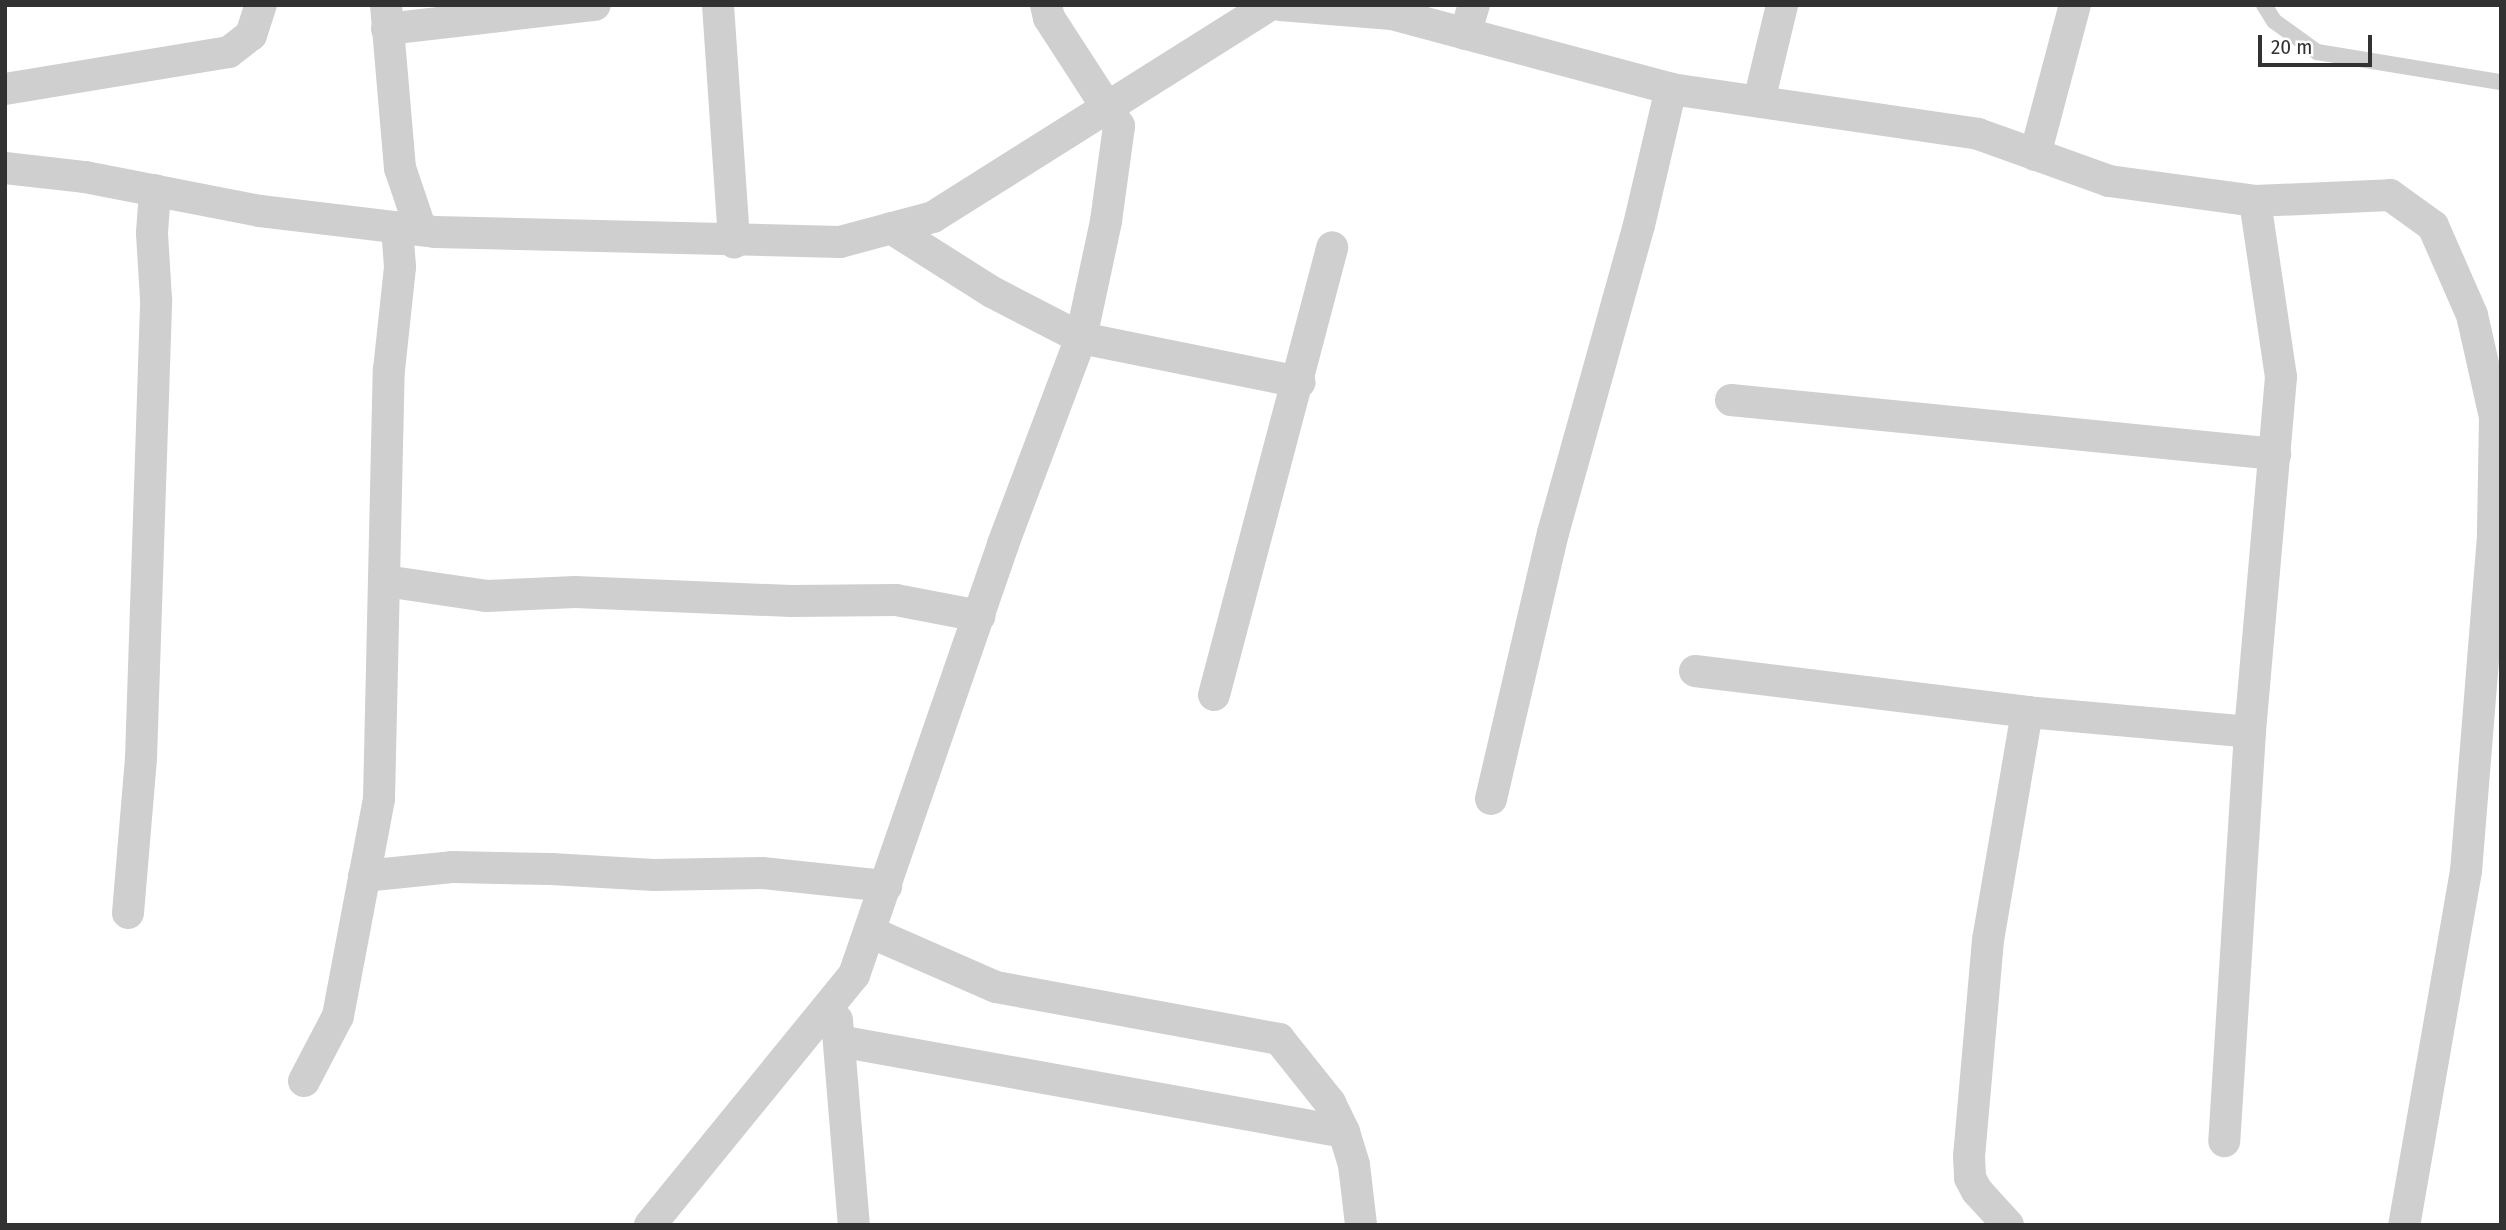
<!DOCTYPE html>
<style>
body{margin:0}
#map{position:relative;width:2506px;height:1230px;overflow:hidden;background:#fff;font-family:"Fira Sans Condensed",sans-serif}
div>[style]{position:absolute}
.lane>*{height:16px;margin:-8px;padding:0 8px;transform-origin:8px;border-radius:8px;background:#cfcfcf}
.street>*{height:32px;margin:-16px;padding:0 16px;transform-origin:16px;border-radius:16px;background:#cfcfcf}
span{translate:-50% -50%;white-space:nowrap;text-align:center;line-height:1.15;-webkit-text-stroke:7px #fff;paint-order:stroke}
.frame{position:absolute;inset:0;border:7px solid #323232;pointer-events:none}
.scale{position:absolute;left:2258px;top:35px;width:114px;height:32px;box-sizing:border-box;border:4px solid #323232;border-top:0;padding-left:9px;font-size:21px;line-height:24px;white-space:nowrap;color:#323232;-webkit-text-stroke:5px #fff;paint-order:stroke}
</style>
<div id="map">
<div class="lane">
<div style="left:2264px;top:5px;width:19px;rotate:58deg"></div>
<div style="left:2274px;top:21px;width:53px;rotate:35.8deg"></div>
<div style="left:2317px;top:52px;width:186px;rotate:9.3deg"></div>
</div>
<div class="street">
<div style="left:386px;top:5px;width:164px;rotate:85.1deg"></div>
<div style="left:400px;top:168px;width:65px;rotate:71.3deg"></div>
<div style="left:718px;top:5px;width:238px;rotate:86.1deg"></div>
<div style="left:1280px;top:5px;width:112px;rotate:4.6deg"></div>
<div style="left:1392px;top:14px;width:289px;rotate:15deg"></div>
<div style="left:1671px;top:89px;width:310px;rotate:8.3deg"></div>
<div style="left:1978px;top:134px;width:139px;rotate:19.7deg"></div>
<div style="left:2109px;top:181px;width:147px;rotate:7.8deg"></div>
<div style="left:2255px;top:201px;width:178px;rotate:81.6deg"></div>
<div style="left:2281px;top:377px;width:356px;rotate:95deg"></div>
<div style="left:2250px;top:732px;width:410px;rotate:93.6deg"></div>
<div style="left:387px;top:29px;width:209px;rotate:-6.6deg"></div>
<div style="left:1465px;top:34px;width:30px;rotate:-73deg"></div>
<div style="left:5px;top:89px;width:227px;rotate:-9.4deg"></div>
<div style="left:229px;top:52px;width:28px;rotate:-38deg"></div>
<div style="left:251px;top:35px;width:32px;rotate:-72deg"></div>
<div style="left:1759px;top:101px;width:99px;rotate:-76.5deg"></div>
<div style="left:2035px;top:155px;width:155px;rotate:-75.1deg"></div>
<div style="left:5px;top:168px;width:81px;rotate:6.4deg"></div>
<div style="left:85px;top:177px;width:178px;rotate:11deg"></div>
<div style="left:260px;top:211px;width:176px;rotate:6.8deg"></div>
<div style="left:435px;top:232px;width:405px;rotate:1.4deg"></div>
<div style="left:840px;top:242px;width:96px;rotate:-15deg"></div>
<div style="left:933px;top:217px;width:397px;rotate:-32.2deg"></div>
<div style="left:2255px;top:201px;width:135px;rotate:-2.5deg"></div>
<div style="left:2390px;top:195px;width:53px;rotate:35.8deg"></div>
<div style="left:2433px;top:226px;width:97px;rotate:66.3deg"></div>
<div style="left:2472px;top:315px;width:105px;rotate:77.3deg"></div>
<div style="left:2495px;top:417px;width:119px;rotate:91deg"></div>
<div style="left:2493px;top:536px;width:336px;rotate:94.6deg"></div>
<div style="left:2466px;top:871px;width:359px;rotate:99.9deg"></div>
<div style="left:891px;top:228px;width:120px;rotate:32.4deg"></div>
<div style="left:992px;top:292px;width:100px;rotate:27.3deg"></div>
<div style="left:1081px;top:338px;width:223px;rotate:11.4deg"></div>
<div style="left:1731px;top:400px;width:547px;rotate:5.67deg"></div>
<div style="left:385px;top:581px;width:102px;rotate:8.4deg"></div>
<div style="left:486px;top:596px;width:89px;rotate:-2.6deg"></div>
<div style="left:575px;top:592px;width:216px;rotate:2.4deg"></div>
<div style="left:791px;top:601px;width:105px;rotate:-0.5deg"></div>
<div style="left:896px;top:600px;width:85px;rotate:10.9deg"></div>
<div style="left:1695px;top:671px;width:335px;rotate:7deg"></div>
<div style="left:2027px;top:712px;width:231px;rotate:99.7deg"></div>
<div style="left:1988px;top:940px;width:217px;rotate:95deg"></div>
<div style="left:1969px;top:1156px;width:22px;rotate:87deg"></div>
<div style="left:1970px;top:1178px;width:15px;rotate:62deg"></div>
<div style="left:1977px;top:1191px;width:46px;rotate:47.6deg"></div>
<div style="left:1214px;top:695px;width:463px;rotate:-75.2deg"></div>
<div style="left:2027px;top:712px;width:224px;rotate:5.1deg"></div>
<div style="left:1491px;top:799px;width:273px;rotate:-76.9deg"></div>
<div style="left:1553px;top:533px;width:320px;rotate:-74.4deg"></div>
<div style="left:1639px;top:225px;width:140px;rotate:-76.8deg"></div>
<div style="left:364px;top:876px;width:88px;rotate:-5.8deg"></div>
<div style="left:452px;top:867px;width:99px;rotate:1.2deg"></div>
<div style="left:551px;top:869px;width:103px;rotate:3.3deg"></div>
<div style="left:654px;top:875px;width:108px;rotate:-1.1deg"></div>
<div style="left:762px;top:873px;width:125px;rotate:6deg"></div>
<div style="left:128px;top:913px;width:156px;rotate:-85.2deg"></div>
<div style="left:141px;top:758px;width:459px;rotate:-88.1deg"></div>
<div style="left:156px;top:299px;width:66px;rotate:-93.5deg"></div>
<div style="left:152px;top:233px;width:43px;rotate:-86deg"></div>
<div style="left:870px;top:932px;width:137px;rotate:23.6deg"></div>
<div style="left:996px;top:987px;width:288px;rotate:10.4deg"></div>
<div style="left:1279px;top:1039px;width:82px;rotate:51.4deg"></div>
<div style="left:1330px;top:1103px;width:32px;rotate:64deg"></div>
<div style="left:1344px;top:1132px;width:34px;rotate:73deg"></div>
<div style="left:1354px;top:1165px;width:60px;rotate:83.3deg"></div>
<div style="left:837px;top:1020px;width:206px;rotate:85.3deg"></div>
<div style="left:839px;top:1041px;width:513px;rotate:10.21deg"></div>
<div style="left:304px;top:1081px;width:73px;rotate:-62.4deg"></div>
<div style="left:338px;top:1016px;width:221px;rotate:-79.3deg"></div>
<div style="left:379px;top:799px;width:429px;rotate:-88.7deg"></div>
<div style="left:389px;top:370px;width:104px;rotate:-83.9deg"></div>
<div style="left:400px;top:267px;width:40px;rotate:-94.3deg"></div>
<div style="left:650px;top:1225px;width:323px;rotate:-50.8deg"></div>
<div style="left:854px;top:975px;width:456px;rotate:-70.9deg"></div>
<div style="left:1003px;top:544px;width:220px;rotate:-69.3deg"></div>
<div style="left:1081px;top:338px;width:120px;rotate:-77.9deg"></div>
<div style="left:1106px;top:221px;width:96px;rotate:-82.2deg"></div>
<div style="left:1119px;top:126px;width:129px;rotate:-122.9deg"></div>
<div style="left:1049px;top:18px;width:13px;rotate:-103deg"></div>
</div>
<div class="frame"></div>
<div class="scale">20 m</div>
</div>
